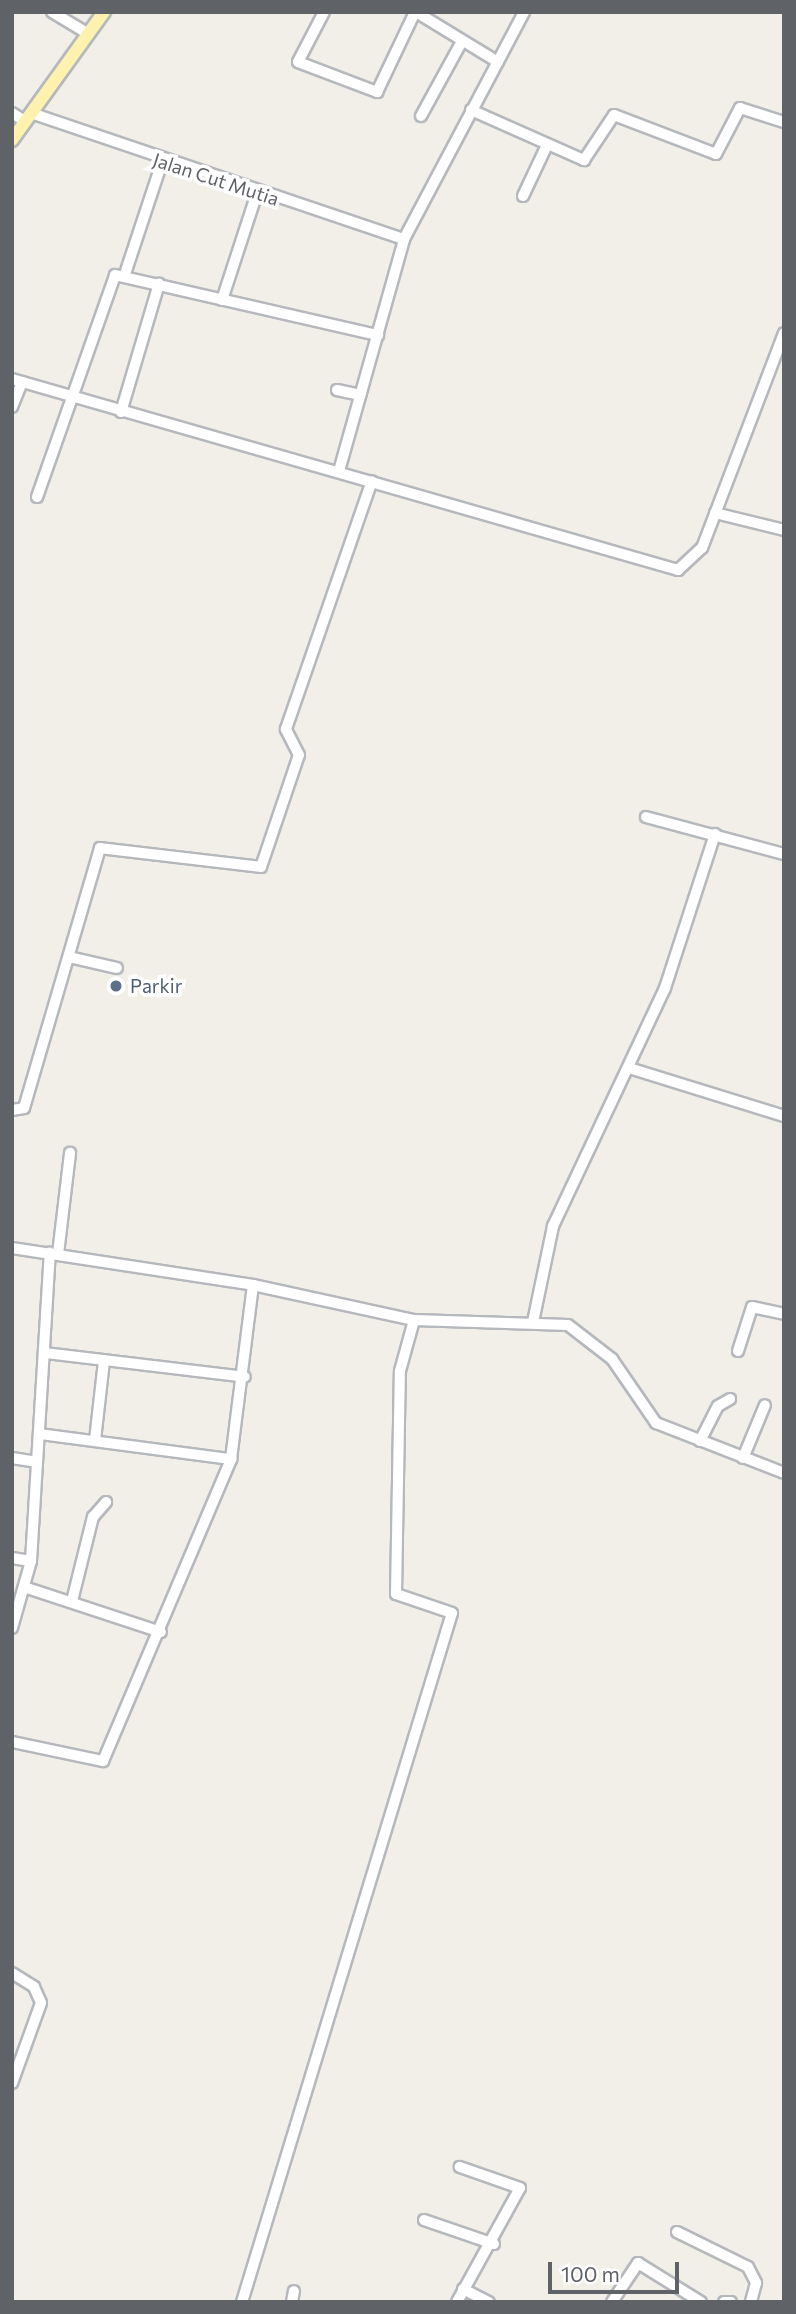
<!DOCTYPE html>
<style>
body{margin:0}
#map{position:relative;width:796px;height:2314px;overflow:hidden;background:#f1efe8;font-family:Commissioner,sans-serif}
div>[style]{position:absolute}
.roads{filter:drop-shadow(2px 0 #b5b8bc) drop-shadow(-2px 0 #b5b8bc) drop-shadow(0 2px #b5b8bc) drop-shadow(0 -2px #b5b8bc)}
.minor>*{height:10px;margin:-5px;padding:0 5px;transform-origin:5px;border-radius:5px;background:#fff}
.major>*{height:12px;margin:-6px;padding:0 6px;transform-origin:6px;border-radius:6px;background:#fff2af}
.dots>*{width:19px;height:19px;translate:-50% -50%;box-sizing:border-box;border:4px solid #fff;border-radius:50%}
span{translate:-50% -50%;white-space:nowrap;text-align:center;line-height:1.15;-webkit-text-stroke:7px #fff;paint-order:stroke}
.street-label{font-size:19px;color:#5f6368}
.service-label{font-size:19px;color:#4e5e75}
.left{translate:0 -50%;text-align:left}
.frame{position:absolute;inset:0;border:14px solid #5f6368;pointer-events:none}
.scale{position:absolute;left:548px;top:2262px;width:131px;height:32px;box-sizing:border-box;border:4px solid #5f6368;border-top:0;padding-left:9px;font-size:21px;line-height:24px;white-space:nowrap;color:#5f6368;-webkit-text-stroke:5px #fff;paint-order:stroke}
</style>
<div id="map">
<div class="roads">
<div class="minor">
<div style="left:52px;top:12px;width:41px;rotate:31deg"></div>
<div style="left:324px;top:12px;width:56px;rotate:117.5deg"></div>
<div style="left:298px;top:62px;width:85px;rotate:20.8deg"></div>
<div style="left:377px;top:92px;width:89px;rotate:-64.6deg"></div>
<div style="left:416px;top:12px;width:96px;rotate:31.4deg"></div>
<div style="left:471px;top:110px;width:124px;rotate:23.9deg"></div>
<div style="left:584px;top:160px;width:54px;rotate:-56.3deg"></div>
<div style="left:614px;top:115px;width:109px;rotate:20.9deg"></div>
<div style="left:716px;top:154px;width:52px;rotate:-62.4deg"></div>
<div style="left:740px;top:108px;width:46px;rotate:17.7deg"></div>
<div style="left:12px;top:113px;width:15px;rotate:32deg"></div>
<div style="left:31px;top:113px;width:394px;rotate:18.7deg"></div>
<div style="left:421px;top:116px;width:85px;rotate:-61.3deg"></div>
<div style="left:523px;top:196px;width:56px;rotate:-64.8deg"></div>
<div style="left:125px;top:274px;width:118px;rotate:-71.7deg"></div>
<div style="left:222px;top:300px;width:113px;rotate:-71.9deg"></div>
<div style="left:12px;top:379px;width:693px;rotate:16deg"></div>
<div style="left:678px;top:570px;width:33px;rotate:-43deg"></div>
<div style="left:702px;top:548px;width:230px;rotate:-69.1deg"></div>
<div style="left:337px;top:390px;width:24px;rotate:12deg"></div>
<div style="left:12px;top:407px;width:27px;rotate:-68deg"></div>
<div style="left:121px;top:412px;width:134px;rotate:-73.5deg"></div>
<div style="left:339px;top:471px;width:241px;rotate:-74.3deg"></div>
<div style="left:404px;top:239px;width:257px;rotate:-62.1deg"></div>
<div style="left:37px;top:497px;width:235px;rotate:-70.6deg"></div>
<div style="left:115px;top:275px;width:270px;rotate:12.9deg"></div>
<div style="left:715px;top:513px;width:71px;rotate:13.8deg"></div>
<div style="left:646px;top:817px;width:143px;rotate:15deg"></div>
<div style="left:69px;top:957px;width:49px;rotate:12.9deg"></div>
<div style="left:629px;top:1068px;width:162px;rotate:17.2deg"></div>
<div style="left:12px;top:1110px;width:12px;rotate:-9deg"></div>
<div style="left:24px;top:1108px;width:271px;rotate:-73.7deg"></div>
<div style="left:100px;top:848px;width:162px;rotate:6.7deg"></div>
<div style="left:261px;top:867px;width:118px;rotate:-71.3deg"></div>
<div style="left:299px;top:755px;width:29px;rotate:-117deg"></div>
<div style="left:286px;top:729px;width:262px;rotate:-70.9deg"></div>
<div style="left:12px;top:1248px;width:244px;rotate:8.7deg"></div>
<div style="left:253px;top:1285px;width:165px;rotate:12.3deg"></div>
<div style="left:414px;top:1320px;width:154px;rotate:1.9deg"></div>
<div style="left:568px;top:1325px;width:56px;rotate:37.7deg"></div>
<div style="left:612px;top:1359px;width:78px;rotate:55.5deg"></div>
<div style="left:656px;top:1423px;width:137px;rotate:21.3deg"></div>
<div style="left:58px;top:1254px;width:102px;rotate:-83.2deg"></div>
<div style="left:533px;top:1322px;width:98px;rotate:-78.2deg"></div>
<div style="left:553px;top:1226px;width:263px;rotate:-64.8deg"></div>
<div style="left:665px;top:988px;width:162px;rotate:-72deg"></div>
<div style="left:738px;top:1351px;width:46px;rotate:-72.3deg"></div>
<div style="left:752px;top:1307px;width:33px;rotate:12deg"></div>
<div style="left:45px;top:1353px;width:201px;rotate:6.8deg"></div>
<div style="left:40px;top:1434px;width:193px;rotate:7.5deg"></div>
<div style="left:95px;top:1440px;width:80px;rotate:-83.5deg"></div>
<div style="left:700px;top:1441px;width:39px;rotate:-63deg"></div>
<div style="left:718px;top:1406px;width:14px;rotate:-30deg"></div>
<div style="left:12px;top:1458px;width:24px;rotate:9deg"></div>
<div style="left:743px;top:1458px;width:57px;rotate:-67.5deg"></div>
<div style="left:12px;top:1558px;width:19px;rotate:9deg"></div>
<div style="left:24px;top:1587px;width:144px;rotate:18.2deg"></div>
<div style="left:72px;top:1601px;width:87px;rotate:-76deg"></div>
<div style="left:93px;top:1517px;width:20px;rotate:-49deg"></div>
<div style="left:12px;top:1628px;width:70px;rotate:-74.2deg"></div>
<div style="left:31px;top:1561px;width:309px;rotate:-86.5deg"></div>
<div style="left:12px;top:1742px;width:93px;rotate:11.8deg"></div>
<div style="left:103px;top:1761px;width:328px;rotate:-67deg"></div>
<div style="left:231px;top:1459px;width:175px;rotate:-82.8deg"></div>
<div style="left:12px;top:1973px;width:26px;rotate:32deg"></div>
<div style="left:34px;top:1987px;width:17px;rotate:66deg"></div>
<div style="left:41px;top:2003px;width:85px;rotate:109.9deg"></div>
<div style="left:424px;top:2220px;width:74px;rotate:18.9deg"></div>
<div style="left:677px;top:2232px;width:79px;rotate:26.2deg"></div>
<div style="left:748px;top:2267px;width:18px;rotate:63deg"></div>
<div style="left:756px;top:2283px;width:20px;rotate:105deg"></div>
<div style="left:463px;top:2289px;width:29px;rotate:27deg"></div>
<div style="left:242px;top:2302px;width:720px;rotate:-73.05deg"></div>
<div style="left:452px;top:1613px;width:59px;rotate:-161.3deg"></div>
<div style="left:396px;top:1594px;width:223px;rotate:-89deg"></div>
<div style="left:400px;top:1371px;width:53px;rotate:-74.6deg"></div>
<div style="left:292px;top:2302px;width:11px;rotate:-80deg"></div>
<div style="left:457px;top:2302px;width:130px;rotate:-61.1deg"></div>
<div style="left:520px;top:2188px;width:64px;rotate:-160.7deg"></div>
<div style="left:612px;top:2302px;width:47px;rotate:-56.3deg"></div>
<div style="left:638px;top:2263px;width:74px;rotate:31.8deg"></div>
<div style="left:724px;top:2302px;width:7px"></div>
</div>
<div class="major">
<div style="left:12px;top:140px;width:158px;rotate:-54.3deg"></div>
</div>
</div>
<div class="dots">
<div style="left:116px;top:986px;background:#5c6f8a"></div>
</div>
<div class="street-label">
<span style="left:216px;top:179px;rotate:18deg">Jalan Cut Mutia</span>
</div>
<div class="service-label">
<span class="left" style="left:130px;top:986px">Parkir</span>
</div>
<div class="frame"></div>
<div class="scale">100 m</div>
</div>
